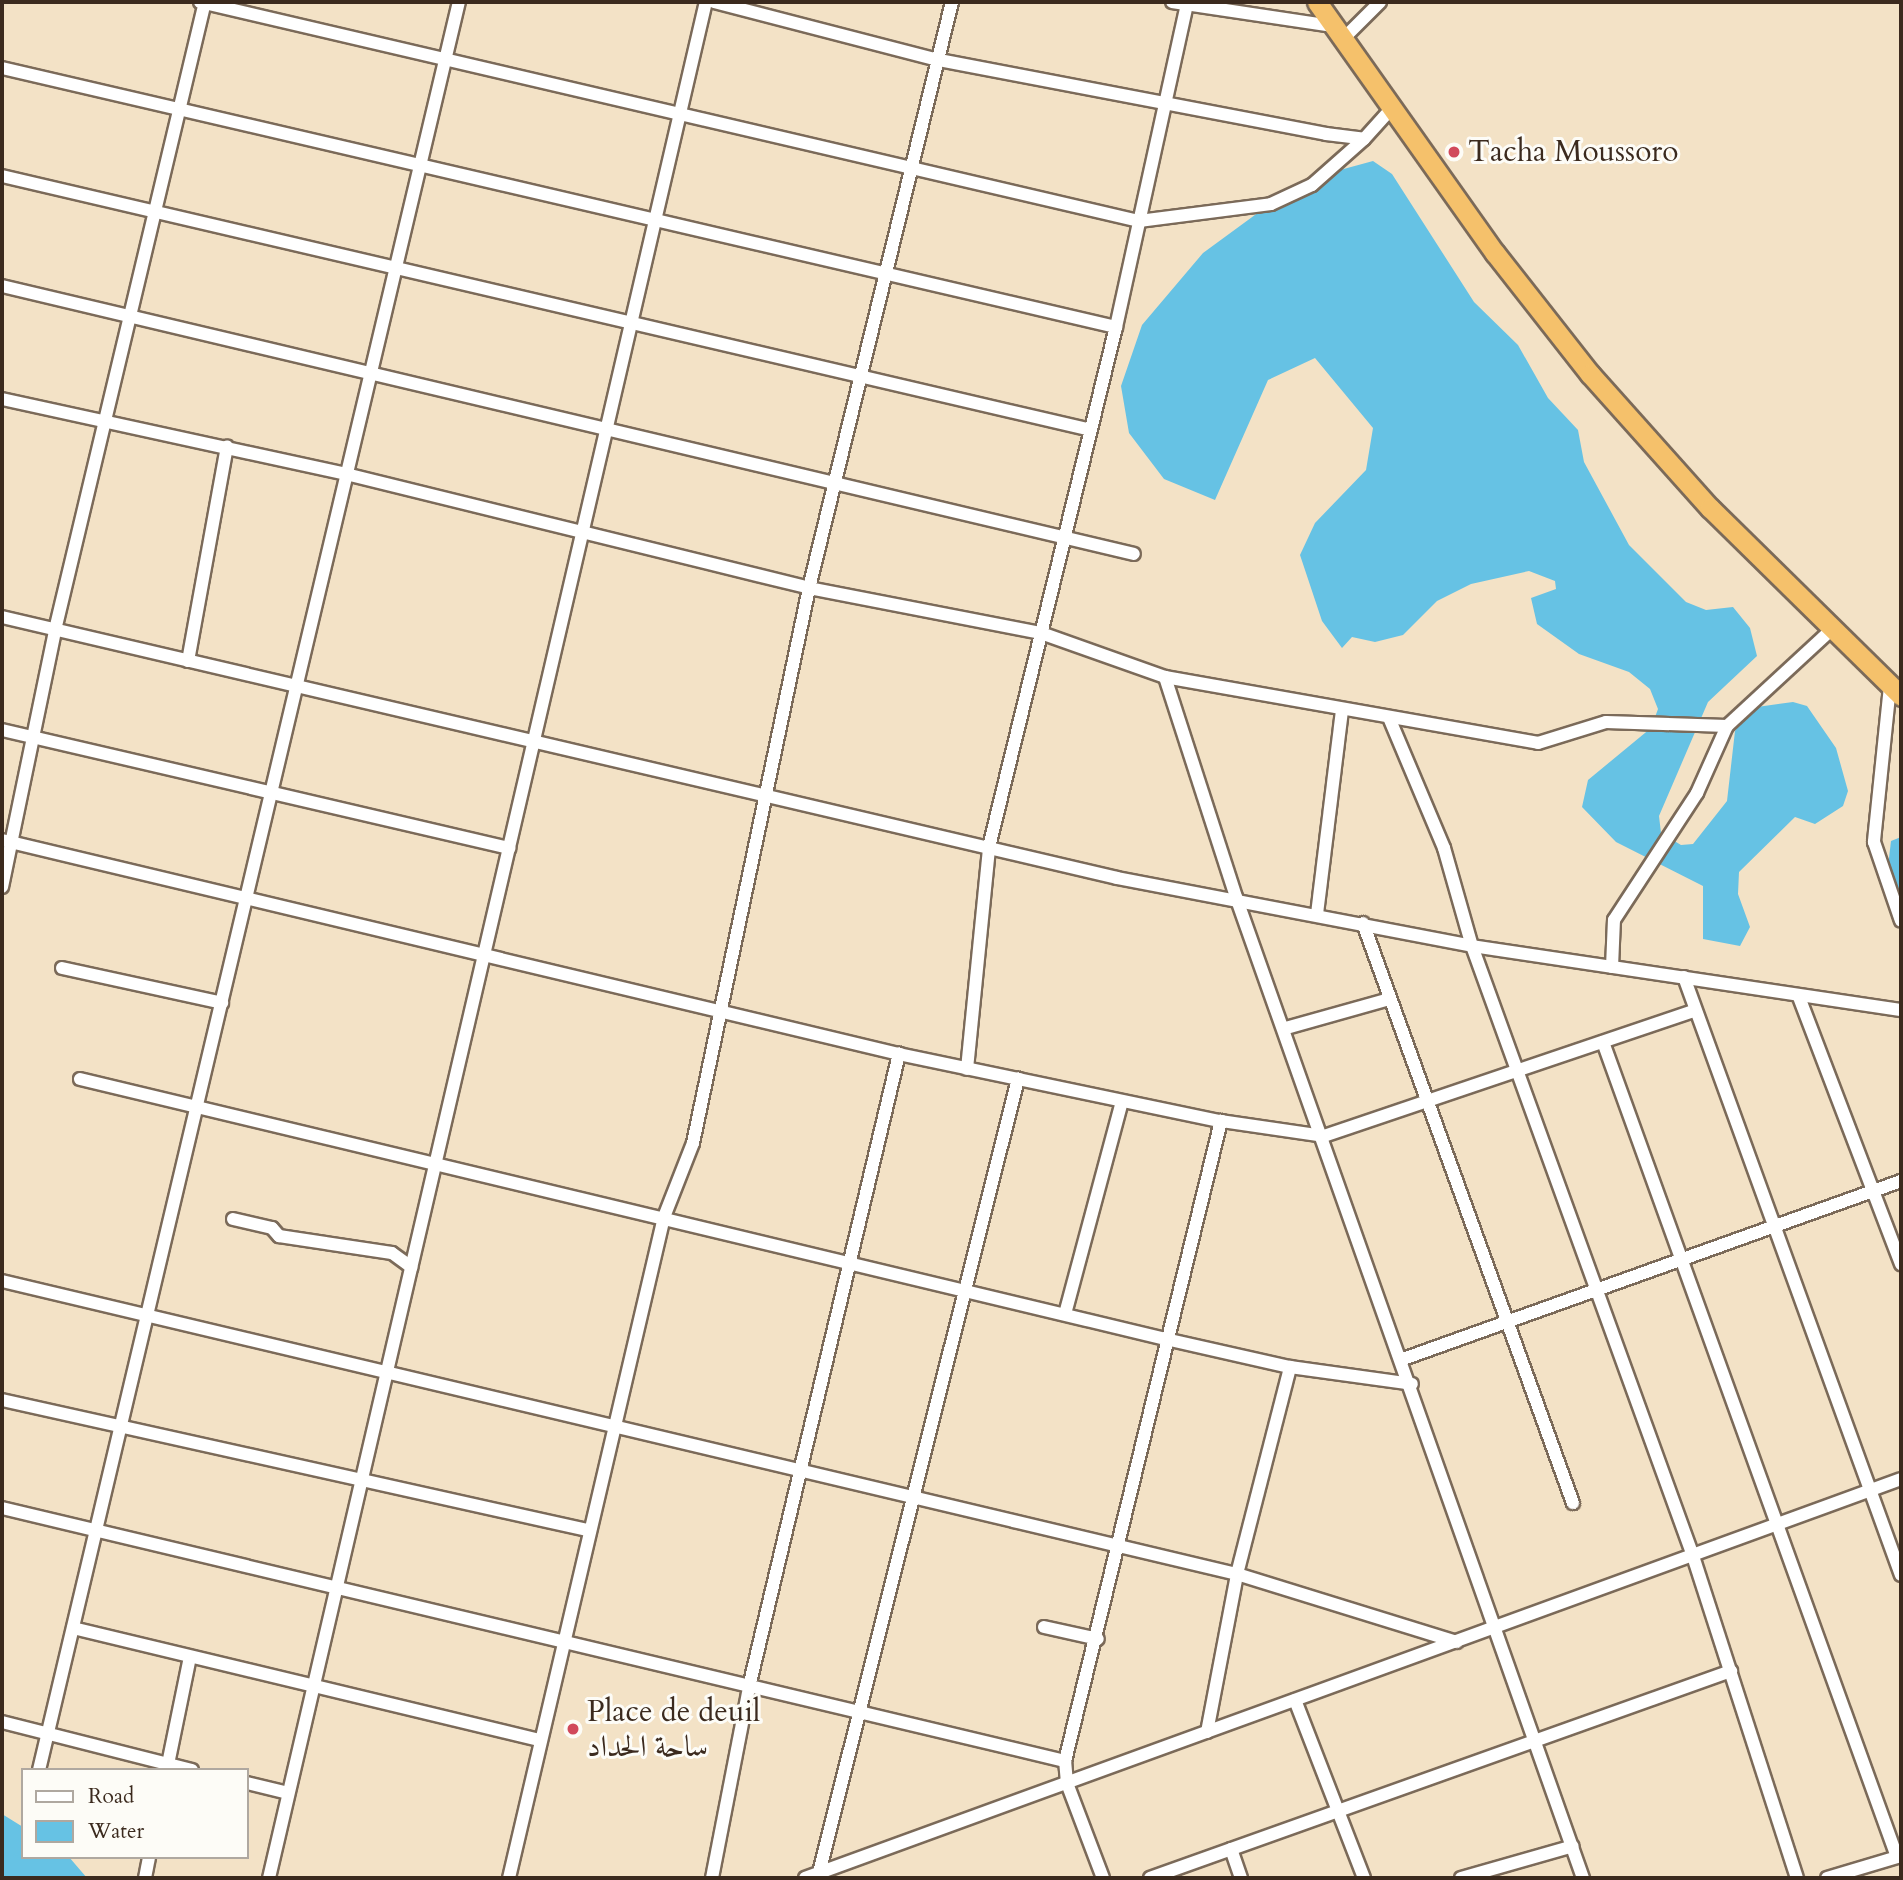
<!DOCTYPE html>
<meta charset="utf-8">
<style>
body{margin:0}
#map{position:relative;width:1903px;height:1880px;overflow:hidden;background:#f3e2c6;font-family:Cardo,Amiri,serif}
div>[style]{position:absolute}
.water>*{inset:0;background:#66c2e4}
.roads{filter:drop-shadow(2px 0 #7b6a59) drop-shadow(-2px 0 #7b6a59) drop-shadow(0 2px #7b6a59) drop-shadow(0 -2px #7b6a59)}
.minor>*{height:12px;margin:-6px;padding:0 6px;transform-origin:6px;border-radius:6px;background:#fff}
.highway>*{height:19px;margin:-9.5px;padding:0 9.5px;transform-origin:9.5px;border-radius:9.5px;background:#f5c16b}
.dots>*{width:19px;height:19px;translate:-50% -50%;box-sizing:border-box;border:4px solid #fdfcf7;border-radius:50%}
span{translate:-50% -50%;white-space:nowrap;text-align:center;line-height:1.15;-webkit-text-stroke:6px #fdfcf7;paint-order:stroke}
.poi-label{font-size:30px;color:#3b2a1e}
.left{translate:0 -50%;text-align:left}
.frame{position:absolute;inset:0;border:4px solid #3b2a1e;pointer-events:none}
.legend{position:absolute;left:21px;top:1768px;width:228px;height:91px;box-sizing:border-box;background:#fdfcf7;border:2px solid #afa8a0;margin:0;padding:9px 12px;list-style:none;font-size:21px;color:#3b2a1e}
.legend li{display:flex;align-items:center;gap:14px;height:35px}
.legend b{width:35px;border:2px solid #afa8a0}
</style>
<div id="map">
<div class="water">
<div style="clip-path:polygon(1373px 161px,1392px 174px,1474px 302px,1518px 345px,1548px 398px,1578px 430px,1584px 462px,1629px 545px,1686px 602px,1706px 610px,1733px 607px,1750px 628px,1757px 656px,1708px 702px,1659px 816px,1661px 833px,1681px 845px,1693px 844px,1727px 801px,1735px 731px,1750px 708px,1793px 702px,1807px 706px,1836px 748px,1848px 791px,1843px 806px,1815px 824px,1795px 817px,1739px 872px,1738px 894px,1750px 927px,1740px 946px,1703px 939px,1703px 886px,1616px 842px,1582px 807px,1588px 780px,1651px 728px,1658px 709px,1650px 689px,1629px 672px,1579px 654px,1537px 624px,1531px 598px,1556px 589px,1555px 581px,1529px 571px,1471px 584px,1437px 601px,1403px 635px,1375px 642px,1352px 637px,1342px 648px,1322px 621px,1300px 555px,1315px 523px,1366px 470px,1373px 428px,1315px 358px,1268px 380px,1215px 500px,1164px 479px,1129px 433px,1121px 386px,1142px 325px,1203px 253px,1259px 212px,1340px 170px)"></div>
<div style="clip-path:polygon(1901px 837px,1901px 901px,1887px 875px,1891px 841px)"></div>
<div style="clip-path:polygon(2px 1814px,23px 1827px,23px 1857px,69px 1857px,87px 1878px,2px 1878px)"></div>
</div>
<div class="roads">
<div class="minor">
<div style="left:200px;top:2px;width:964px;rotate:13.13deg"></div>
<div style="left:1139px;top:221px;width:133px;rotate:-7.3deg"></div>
<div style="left:1271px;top:204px;width:45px;rotate:-24.9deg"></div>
<div style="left:1312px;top:185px;width:69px;rotate:-41.5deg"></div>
<div style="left:714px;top:2px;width:232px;rotate:14.5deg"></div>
<div style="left:939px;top:60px;width:394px;rotate:10.8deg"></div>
<div style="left:1326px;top:134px;width:38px;rotate:7deg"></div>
<div style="left:1364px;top:139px;width:42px;rotate:-47.9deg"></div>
<div style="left:1172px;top:2px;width:163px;rotate:8.5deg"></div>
<div style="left:1349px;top:33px;width:44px;rotate:-45deg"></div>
<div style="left:2px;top:68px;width:1144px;rotate:13.09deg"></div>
<div style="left:2px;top:176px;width:1118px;rotate:13.13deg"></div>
<div style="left:2px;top:286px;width:1163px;rotate:13.32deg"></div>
<div style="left:2px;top:399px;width:352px;rotate:12.3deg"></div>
<div style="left:346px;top:474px;width:477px;rotate:13.8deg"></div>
<div style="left:809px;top:588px;width:236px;rotate:11deg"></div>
<div style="left:1041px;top:633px;width:132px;rotate:19.5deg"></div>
<div style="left:1165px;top:677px;width:231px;rotate:72.1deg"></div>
<div style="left:1236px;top:897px;width:1041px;rotate:70.52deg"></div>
<div style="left:2px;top:617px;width:1145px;rotate:13.17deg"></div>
<div style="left:1117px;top:878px;width:361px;rotate:10.8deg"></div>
<div style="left:1472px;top:946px;width:434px;rotate:8.5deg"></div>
<div style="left:188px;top:661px;width:218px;rotate:-79.7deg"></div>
<div style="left:1165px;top:677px;width:379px;rotate:10deg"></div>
<div style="left:1538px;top:743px;width:71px;rotate:-17.2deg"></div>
<div style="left:1606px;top:722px;width:121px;rotate:1.9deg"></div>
<div style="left:1890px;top:686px;width:157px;rotate:95.9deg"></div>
<div style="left:1874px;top:842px;width:83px;rotate:71.1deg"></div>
<div style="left:1390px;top:720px;width:139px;rotate:67.1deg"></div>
<div style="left:1444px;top:848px;width:102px;rotate:74.1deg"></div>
<div style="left:1472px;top:946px;width:649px;rotate:70.08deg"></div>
<div style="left:1693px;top:1556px;width:338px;rotate:72.1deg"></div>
<div style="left:2px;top:730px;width:521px;rotate:13.1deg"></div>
<div style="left:2px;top:840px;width:922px;rotate:13.42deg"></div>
<div style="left:899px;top:1054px;width:329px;rotate:11.8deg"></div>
<div style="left:1221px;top:1121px;width:104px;rotate:8.3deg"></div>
<div style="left:1324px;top:1136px;width:391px;rotate:-18.7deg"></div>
<div style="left:2px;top:887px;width:262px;rotate:-78.3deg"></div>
<div style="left:55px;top:630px;width:646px;rotate:-76.57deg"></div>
<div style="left:1317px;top:914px;width:206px;rotate:-83deg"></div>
<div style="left:1363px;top:923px;width:617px;rotate:70.1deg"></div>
<div style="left:1612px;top:967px;width:47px;rotate:-87.6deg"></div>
<div style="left:1614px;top:920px;width:152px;rotate:-56.8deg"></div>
<div style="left:1697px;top:793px;width:73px;rotate:-65.9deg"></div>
<div style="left:1727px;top:726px;width:142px;rotate:-42.7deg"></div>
<div style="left:62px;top:968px;width:164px;rotate:12.3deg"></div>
<div style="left:1684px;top:977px;width:636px;rotate:70.06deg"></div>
<div style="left:1799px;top:997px;width:286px;rotate:69.1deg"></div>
<div style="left:1286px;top:1028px;width:107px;rotate:-15.7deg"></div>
<div style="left:1603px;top:1042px;width:866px;rotate:70.16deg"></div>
<div style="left:967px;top:1069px;width:223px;rotate:-84.3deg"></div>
<div style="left:989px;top:847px;width:535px;rotate:-76.28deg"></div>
<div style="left:1116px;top:327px;width:330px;rotate:-77.6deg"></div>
<div style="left:80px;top:1079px;width:1121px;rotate:13.47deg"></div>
<div style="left:1170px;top:1340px;width:123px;rotate:12.7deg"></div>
<div style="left:1290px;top:1367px;width:123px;rotate:7.9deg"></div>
<div style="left:233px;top:1219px;width:40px;rotate:13deg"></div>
<div style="left:272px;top:1228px;width:11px;rotate:49deg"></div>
<div style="left:279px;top:1236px;width:114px;rotate:8.6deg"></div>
<div style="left:392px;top:1253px;width:24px;rotate:36deg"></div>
<div style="left:2px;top:1281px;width:1269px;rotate:13.35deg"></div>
<div style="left:1237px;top:1574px;width:230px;rotate:17.2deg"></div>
<div style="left:1065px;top:1314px;width:220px;rotate:-75deg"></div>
<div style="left:1403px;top:1359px;width:529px;rotate:-19.67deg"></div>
<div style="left:2px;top:1400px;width:599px;rotate:12.53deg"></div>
<div style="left:2px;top:1508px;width:1093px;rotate:13.39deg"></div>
<div style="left:1044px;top:1627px;width:55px;rotate:12.5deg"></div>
<div style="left:73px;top:1628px;width:480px;rotate:13.5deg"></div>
<div style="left:1295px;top:1700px;width:191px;rotate:68.8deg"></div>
<div style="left:2px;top:1722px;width:196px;rotate:14.2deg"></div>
<div style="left:1207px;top:1732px;width:161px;rotate:-79.2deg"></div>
<div style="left:1237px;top:1574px;width:214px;rotate:-75.6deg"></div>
<div style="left:167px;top:1769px;width:114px;rotate:-78.4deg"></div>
<div style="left:39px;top:1770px;width:1817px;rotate:-76.64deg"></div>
<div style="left:247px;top:1783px;width:42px;rotate:13.7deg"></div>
<div style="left:1231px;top:1849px;width:31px;rotate:71deg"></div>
<div style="left:819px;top:1873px;width:819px;rotate:-75.93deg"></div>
<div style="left:145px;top:1878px;width:21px;rotate:-79deg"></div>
<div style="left:269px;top:1878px;width:1926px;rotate:-76.89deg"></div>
<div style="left:509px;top:1878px;width:679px;rotate:-76.8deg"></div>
<div style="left:664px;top:1217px;width:79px;rotate:-68.6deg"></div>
<div style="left:693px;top:1143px;width:567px;rotate:-78.19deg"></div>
<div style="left:809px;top:588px;width:603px;rotate:-76.29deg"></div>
<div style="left:712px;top:1878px;width:195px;rotate:-79deg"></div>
<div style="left:749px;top:1687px;width:651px;rotate:-76.67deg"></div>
<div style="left:805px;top:1878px;width:1166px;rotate:-20deg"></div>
<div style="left:1103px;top:1878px;width:102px;rotate:-110.8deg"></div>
<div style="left:1067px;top:1783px;width:22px;rotate:-95deg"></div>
<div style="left:1065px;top:1761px;width:659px;rotate:-76.3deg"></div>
<div style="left:1150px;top:1878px;width:617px;rotate:-19.61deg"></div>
<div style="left:1461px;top:1878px;width:116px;rotate:-15.9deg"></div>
<div style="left:1827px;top:1878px;width:77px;rotate:-16.6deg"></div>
</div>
<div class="highway">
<div style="left:1317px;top:2px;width:308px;rotate:54.7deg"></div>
<div style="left:1495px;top:253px;width:154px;rotate:51.9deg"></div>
<div style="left:1590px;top:374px;width:180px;rotate:48.2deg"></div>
<div style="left:1710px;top:508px;width:268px;rotate:44.5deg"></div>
</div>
</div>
<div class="dots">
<div style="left:1454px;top:152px;background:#d1495b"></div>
<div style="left:573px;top:1729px;background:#d1495b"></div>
</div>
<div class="poi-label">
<span class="left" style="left:1468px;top:152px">Tacha Moussoro</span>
<span class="left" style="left:587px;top:1729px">Place de deuil<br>ساحة الحداد</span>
</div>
<div class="frame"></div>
<ul class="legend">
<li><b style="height:9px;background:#fff"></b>Road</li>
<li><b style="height:19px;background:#66c2e4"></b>Water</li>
</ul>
</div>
